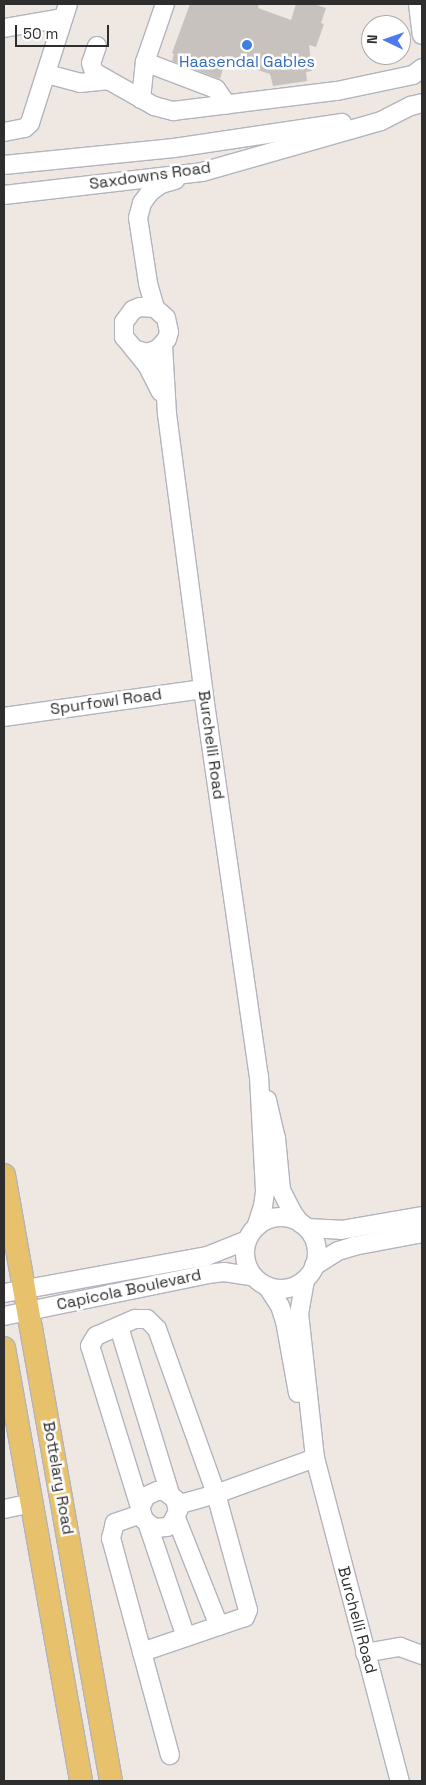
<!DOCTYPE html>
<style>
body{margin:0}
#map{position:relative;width:426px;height:1785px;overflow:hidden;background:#eee7e2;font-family:"Space Grotesk",sans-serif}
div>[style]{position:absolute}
.building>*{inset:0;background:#c7c2bd}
.roads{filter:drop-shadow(1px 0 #b2b4bd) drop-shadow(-1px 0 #b2b4bd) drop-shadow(0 1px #b2b4bd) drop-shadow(0 -1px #b2b4bd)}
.minor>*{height:18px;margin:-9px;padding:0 9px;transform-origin:9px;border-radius:9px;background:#fff}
.minor>.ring{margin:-9px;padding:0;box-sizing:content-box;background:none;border:18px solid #fff;border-radius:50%}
.major>*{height:22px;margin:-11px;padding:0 11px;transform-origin:11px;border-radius:11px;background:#e8c16d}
.dots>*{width:14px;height:14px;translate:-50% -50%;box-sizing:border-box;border:2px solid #fff;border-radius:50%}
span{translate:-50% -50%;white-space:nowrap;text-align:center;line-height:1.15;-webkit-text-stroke:5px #fff;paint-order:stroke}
.shop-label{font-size:16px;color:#366cbe}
.street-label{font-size:16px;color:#2e2e2e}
.frame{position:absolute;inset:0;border:5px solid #2e2e2e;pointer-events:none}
.north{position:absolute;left:361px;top:15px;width:50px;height:50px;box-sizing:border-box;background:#fff;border:1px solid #ababab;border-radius:50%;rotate:273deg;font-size:14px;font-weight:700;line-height:20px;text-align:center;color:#2e2e2e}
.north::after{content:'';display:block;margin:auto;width:18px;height:22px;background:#4f79ee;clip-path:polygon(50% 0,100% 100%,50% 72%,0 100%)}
.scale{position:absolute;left:15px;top:25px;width:94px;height:22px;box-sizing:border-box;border:2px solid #2e2e2e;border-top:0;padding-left:6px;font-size:15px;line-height:18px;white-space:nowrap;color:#2e2e2e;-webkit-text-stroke:4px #fff;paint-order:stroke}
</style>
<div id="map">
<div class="building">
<div style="clip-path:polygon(190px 4px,259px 4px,258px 8px,291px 20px,296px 4px,314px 4px,326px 8px,321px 23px,324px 24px,316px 47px,309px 45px,312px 71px,306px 72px,307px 81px,273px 86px,270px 74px,252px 68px,251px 70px,225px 62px,220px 79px,172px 61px,174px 54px,172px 53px)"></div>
</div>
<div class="roads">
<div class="minor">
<div style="left:418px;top:4px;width:31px;rotate:83deg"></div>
<div style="left:4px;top:28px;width:60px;rotate:-9.6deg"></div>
<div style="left:97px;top:46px;width:18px;rotate:109deg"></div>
<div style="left:91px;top:63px;width:9px;rotate:72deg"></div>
<div style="left:94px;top:72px;width:69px;rotate:29.5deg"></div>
<div style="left:154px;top:106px;width:20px;rotate:15deg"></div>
<div style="left:173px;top:111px;width:165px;rotate:-7deg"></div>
<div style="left:337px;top:91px;width:78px;rotate:-11.9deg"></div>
<div style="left:413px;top:75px;width:11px;rotate:-38deg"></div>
<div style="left:145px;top:62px;width:76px;rotate:20.8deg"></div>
<div style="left:216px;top:89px;width:19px;rotate:55deg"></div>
<div style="left:47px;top:74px;width:34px;rotate:15deg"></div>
<div style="left:80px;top:83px;width:27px;rotate:-6deg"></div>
<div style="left:141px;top:99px;width:37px;rotate:-84deg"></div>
<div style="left:145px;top:62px;width:61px;rotate:-71deg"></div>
<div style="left:4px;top:132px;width:21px;rotate:-11deg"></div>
<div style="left:25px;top:128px;width:7px;rotate:-45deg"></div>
<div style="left:30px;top:123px;width:125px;rotate:-72.3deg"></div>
<div style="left:4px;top:165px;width:171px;rotate:-5.7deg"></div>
<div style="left:174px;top:148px;width:170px;rotate:-8.5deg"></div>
<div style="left:4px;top:195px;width:199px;rotate:-6.6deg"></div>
<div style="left:202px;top:172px;width:186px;rotate:-15.9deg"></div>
<div style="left:381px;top:121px;width:34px;rotate:-27deg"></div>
<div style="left:411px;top:106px;width:11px;rotate:-15deg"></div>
<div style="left:155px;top:308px;width:15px;rotate:-176deg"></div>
<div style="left:140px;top:307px;width:8px;rotate:157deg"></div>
<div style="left:133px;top:310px;width:15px;rotate:127deg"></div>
<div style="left:124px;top:322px;width:15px;rotate:90deg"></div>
<div style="left:124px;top:337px;width:16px;rotate:50deg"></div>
<div style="left:134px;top:349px;width:14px;rotate:17deg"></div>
<div style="left:147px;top:353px;width:12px;rotate:-20deg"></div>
<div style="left:158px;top:349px;width:13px;rotate:-48deg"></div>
<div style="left:167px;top:339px;width:7px;rotate:-74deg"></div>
<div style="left:169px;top:332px;width:14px;rotate:-102deg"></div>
<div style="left:166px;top:318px;width:15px;rotate:-138deg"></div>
<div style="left:155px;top:308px;width:26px;rotate:-106deg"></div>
<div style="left:148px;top:283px;width:66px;rotate:-98.7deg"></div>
<div style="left:138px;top:218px;width:16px;rotate:-75deg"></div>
<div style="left:142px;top:203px;width:14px;rotate:-54deg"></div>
<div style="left:150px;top:192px;width:14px;rotate:-36deg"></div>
<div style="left:161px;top:184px;width:15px;rotate:-16deg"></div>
<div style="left:163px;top:345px;width:69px;rotate:86.7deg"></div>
<div style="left:167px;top:414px;width:277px;rotate:82.5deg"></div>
<div style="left:203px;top:689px;width:391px;rotate:81.8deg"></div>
<div style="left:259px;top:1076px;width:116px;rotate:87deg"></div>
<div style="left:265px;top:1192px;width:14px;rotate:98deg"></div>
<div style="left:263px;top:1206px;width:22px;rotate:108deg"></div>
<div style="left:134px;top:349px;width:21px;rotate:51deg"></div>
<div style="left:147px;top:365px;width:30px;rotate:63deg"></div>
<div style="left:4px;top:717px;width:201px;rotate:-8deg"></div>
<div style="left:267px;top:1100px;width:39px;rotate:77deg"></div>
<div style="left:276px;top:1138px;width:52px;rotate:84.5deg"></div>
<div style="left:281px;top:1190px;width:25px;rotate:63deg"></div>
<div style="left:292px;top:1212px;width:14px;rotate:54deg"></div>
<div class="ring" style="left:245px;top:1217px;width:54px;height:54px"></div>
<div style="left:307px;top:1228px;width:34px;rotate:3deg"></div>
<div style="left:341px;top:1230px;width:82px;rotate:-9.8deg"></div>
<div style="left:314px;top:1266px;width:28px;rotate:-32deg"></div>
<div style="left:338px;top:1251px;width:17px;rotate:-17deg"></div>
<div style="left:354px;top:1246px;width:69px;rotate:-10.8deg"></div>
<div style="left:305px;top:1280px;width:34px;rotate:100deg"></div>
<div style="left:299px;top:1313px;width:146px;rotate:83.7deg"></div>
<div style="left:315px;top:1458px;width:334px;rotate:75.3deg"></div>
<div style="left:267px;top:1286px;width:24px;rotate:57deg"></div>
<div style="left:280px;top:1306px;width:16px;rotate:72deg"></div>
<div style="left:285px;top:1321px;width:73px;rotate:79.8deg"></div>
<div style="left:4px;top:1293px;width:206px;rotate:-10.3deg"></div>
<div style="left:207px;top:1256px;width:43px;rotate:-21.8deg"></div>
<div style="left:4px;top:1316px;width:208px;rotate:-11.6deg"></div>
<div style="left:208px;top:1274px;width:16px;rotate:-7deg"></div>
<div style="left:224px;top:1272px;width:30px;rotate:9deg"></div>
<div style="left:119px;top:1327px;width:175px;rotate:73deg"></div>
<div style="left:177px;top:1505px;width:41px;rotate:-15.8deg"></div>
<div style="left:216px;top:1494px;width:105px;rotate:-20deg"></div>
<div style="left:140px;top:1508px;width:13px;rotate:-63deg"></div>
<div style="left:146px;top:1496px;width:12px;rotate:-24deg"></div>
<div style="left:157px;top:1491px;width:7px"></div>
<div style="left:164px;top:1491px;width:14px;rotate:36deg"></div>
<div style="left:175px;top:1499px;width:12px;rotate:76deg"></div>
<div style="left:178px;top:1511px;width:13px;rotate:117deg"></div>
<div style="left:172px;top:1523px;width:6px;rotate:141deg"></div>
<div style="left:167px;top:1527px;width:13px;rotate:176deg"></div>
<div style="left:154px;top:1528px;width:13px;rotate:-141deg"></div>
<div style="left:144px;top:1520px;width:182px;rotate:-107.2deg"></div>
<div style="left:90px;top:1346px;width:12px;rotate:-59deg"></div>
<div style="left:96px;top:1336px;width:43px;rotate:-23.6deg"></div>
<div style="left:135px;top:1319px;width:12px"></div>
<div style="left:147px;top:1319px;width:14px;rotate:45deg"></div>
<div style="left:157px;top:1329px;width:175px;rotate:70.3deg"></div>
<div style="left:216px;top:1494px;width:120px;rotate:74.6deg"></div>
<div style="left:248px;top:1610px;width:8px;rotate:113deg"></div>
<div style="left:245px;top:1617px;width:109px;rotate:161.2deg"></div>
<div style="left:4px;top:1509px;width:30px;rotate:-12deg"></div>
<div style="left:141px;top:1514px;width:28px;rotate:161deg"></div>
<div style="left:115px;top:1523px;width:16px;rotate:105deg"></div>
<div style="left:111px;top:1538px;width:225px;rotate:74.8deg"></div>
<div style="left:176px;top:1518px;width:116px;rotate:68.3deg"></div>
<div style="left:148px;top:1525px;width:118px;rotate:71.3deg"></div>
<div style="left:365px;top:1653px;width:36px;rotate:-10deg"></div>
<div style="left:400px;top:1647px;width:23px;rotate:20deg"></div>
</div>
<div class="major">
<div style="left:4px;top:1175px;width:615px;rotate:79.99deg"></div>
<div style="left:4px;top:1348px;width:440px;rotate:79.9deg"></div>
</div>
</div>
<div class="dots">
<div style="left:247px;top:45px;background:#3f7fe0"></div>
</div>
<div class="shop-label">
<span style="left:247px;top:62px">Haasendal Gables</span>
</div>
<div class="street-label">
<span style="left:150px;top:176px;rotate:-8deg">Saxdowns Road</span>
<span style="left:106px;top:702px;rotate:-8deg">Spurfowl Road</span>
<span style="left:211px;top:745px;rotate:82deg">Burchelli Road</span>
<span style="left:129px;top:1290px;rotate:-12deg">Capicola Boulevard</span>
<span style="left:58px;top:1478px;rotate:80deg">Bottelary Road</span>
<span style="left:357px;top:1620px;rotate:75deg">Burchelli Road</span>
</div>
<div class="frame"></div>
<div class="north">N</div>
<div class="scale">50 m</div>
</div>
